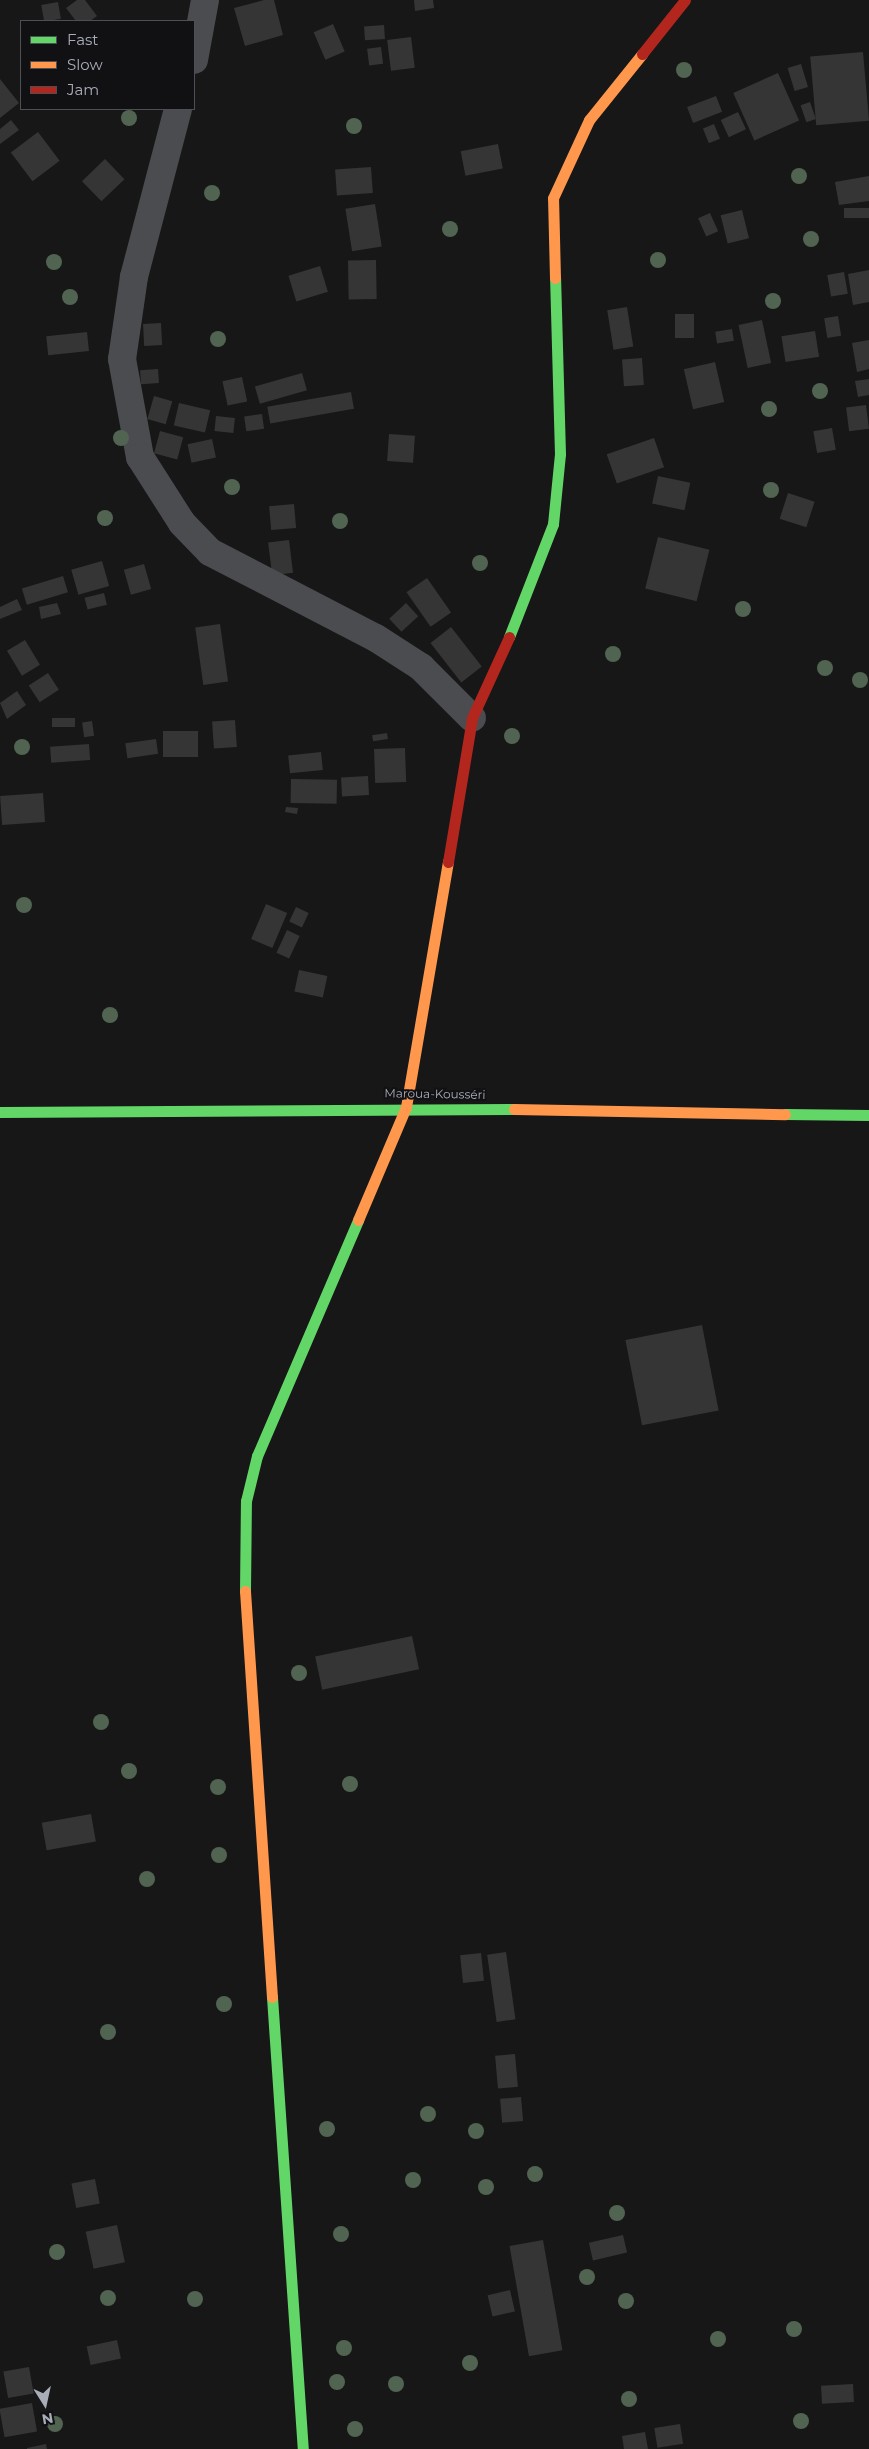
<!DOCTYPE html>
<meta charset="utf-8">
<style>
body{margin:0}
#map{position:relative;width:869px;height:2449px;overflow:hidden;background:#171717;font-family:Montserrat,sans-serif}
div>[style]{position:absolute}
.building>*{inset:0;background:#353536;transform-origin:0 0}
.street>*{height:28px;margin:-14px;padding:0 14px;transform-origin:14px;border-radius:14px;background:#4b4c50}
.fast>*{height:11px;margin:-5.5px;padding:0 5.5px;transform-origin:5.5px;border-radius:5.5px;background:#63d668}
.slow>*{height:11px;margin:-5.5px;padding:0 5.5px;transform-origin:5.5px;border-radius:5.5px;background:#ff974d}
.jam>*{height:11px;margin:-5.5px;padding:0 5.5px;transform-origin:5.5px;border-radius:5.5px;background:#b3261e}
.trees>*{width:16px;height:16px;margin:-8px;border-radius:50%;background:#506451}
span{translate:-50% -50%;white-space:nowrap;text-align:center;line-height:1.15;-webkit-text-stroke:4px #111113;paint-order:stroke}
.street-label{font-size:12px;color:#a8adb8}
.legend{position:absolute;left:20px;top:20px;width:175px;height:90px;box-sizing:border-box;background:#111113;border:1px solid #4d4f55;margin:0;padding:6px 9px;list-style:none;font-size:15px;color:#a8adb8}
.legend li{display:flex;align-items:center;gap:10px;height:25px}
.legend b{width:25px;border:1px solid #4d4f55}
.north{position:absolute;left:20px;top:2379px;width:50px;height:50px;-webkit-text-stroke:4px #111113;paint-order:stroke;rotate:170deg;font-size:14px;font-weight:700;line-height:20px;text-align:center;color:#a8adb8}
.north::after{content:'';display:block;margin:auto;width:18px;height:22px;background:#a8adb8;clip-path:polygon(50% 0,100% 100%,50% 72%,0 100%)}
</style>
<div id="map">
<div class="building">
<div style="clip-path:polygon(77px 0,85px 0,97px 16px,90px 21px,76px 21px,66px 8px)"></div>
<div style="clip-path:polygon(264px 0,274px 0,283px 35px,245px 46px,234px 8px)"></div>
<div style="clip-path:polygon(414px 0,433px 0,434px 8px,415px 11px)"></div>
<div style="left:58px;top:2px;width:17px;height:17px;rotate:80deg"></div>
<div style="left:333px;top:24px;width:30px;height:21px;rotate:67deg"></div>
<div style="left:384px;top:25px;width:14px;height:20px;rotate:86deg"></div>
<div style="left:411px;top:37px;width:31px;height:24px;rotate:83deg"></div>
<div style="left:381px;top:47px;width:17px;height:14px;rotate:83deg"></div>
<div style="left:863px;top:52px;width:69px;height:53px;rotate:85deg"></div>
<div style="left:801px;top:64px;width:24px;height:14px;rotate:73deg"></div>
<div style="left:778px;top:73px;width:52px;height:49px;rotate:66deg"></div>
<div style="clip-path:polygon(0 79px,19px 103px,0 118px)"></div>
<div style="left:716px;top:96px;width:17px;height:31px;rotate:69deg"></div>
<div style="left:810px;top:102px;width:18px;height:10px;rotate:71deg"></div>
<div style="left:738px;top:112px;width:19px;height:19px;rotate:65deg"></div>
<div style="clip-path:polygon(11px 120px,19px 130px,0 144px,0 129px)"></div>
<div style="left:714px;top:124px;width:16px;height:12px;rotate:68deg"></div>
<div style="left:38px;top:132px;width:36px;height:34px;rotate:53deg"></div>
<div style="left:498px;top:144px;width:25px;height:38px;rotate:79deg"></div>
<div style="left:105px;top:159px;width:28px;height:32px;rotate:46deg"></div>
<div style="left:371px;top:167px;width:26px;height:36px;rotate:86deg"></div>
<div style="clip-path:polygon(869px 176px,869px 201px,839px 205px,835px 182px)"></div>
<div style="left:375px;top:204px;width:43px;height:30px;rotate:81deg"></div>
<div style="left:869px;top:208px;width:10px;height:25px;rotate:90deg"></div>
<div style="left:742px;top:210px;width:29px;height:22px;rotate:76deg"></div>
<div style="left:710px;top:213px;width:20px;height:13px;rotate:66deg"></div>
<div style="left:376px;top:260px;width:39px;height:28px;rotate:89deg"></div>
<div style="left:320px;top:266px;width:27px;height:33px;rotate:73deg"></div>
<div style="clip-path:polygon(869px 270px,869px 302px,853px 305px,848px 274px)"></div>
<div style="left:844px;top:272px;width:22px;height:17px;rotate:80deg"></div>
<div style="left:627px;top:307px;width:40px;height:20px;rotate:81deg"></div>
<div style="left:675px;top:314px;width:19px;height:24px"></div>
<div style="left:838px;top:316px;width:20px;height:14px;rotate:81deg"></div>
<div style="left:762px;top:320px;width:44px;height:24px;rotate:78deg"></div>
<div style="left:161px;top:323px;width:22px;height:18px;rotate:87deg"></div>
<div style="left:732px;top:329px;width:12px;height:17px;rotate:81deg"></div>
<div style="left:815px;top:331px;width:26px;height:34px;rotate:81deg"></div>
<div style="left:87px;top:332px;width:19px;height:41px;rotate:84deg"></div>
<div style="clip-path:polygon(869px 340px,869px 369px,857px 372px,852px 343px)"></div>
<div style="left:642px;top:358px;width:27px;height:20px;rotate:86deg"></div>
<div style="left:715px;top:362px;width:41px;height:32px;rotate:77deg"></div>
<div style="left:158px;top:369px;width:14px;height:18px;rotate:86deg"></div>
<div style="left:302px;top:373px;width:18px;height:49px;rotate:74deg"></div>
<div style="left:242px;top:377px;width:25px;height:20px;rotate:78deg"></div>
<div style="clip-path:polygon(869px 379px,869px 395px,858px 397px,855px 381px)"></div>
<div style="left:351px;top:392px;width:17px;height:85px;rotate:80deg"></div>
<div style="left:154px;top:396px;width:19px;height:24px;rotate:16deg"></div>
<div style="left:179px;top:403px;width:32px;height:23px;rotate:13deg"></div>
<div style="left:866px;top:405px;width:24px;height:20px;rotate:83deg"></div>
<div style="left:262px;top:414px;width:15px;height:18px;rotate:82deg"></div>
<div style="left:216px;top:416px;width:19px;height:15px;rotate:6deg"></div>
<div style="left:832px;top:428px;width:22px;height:19px;rotate:80deg"></div>
<div style="left:160px;top:431px;width:24px;height:23px;rotate:15deg"></div>
<div style="left:389px;top:434px;width:26px;height:27px;rotate:4deg"></div>
<div style="left:654px;top:438px;width:31px;height:50px;rotate:71deg"></div>
<div style="left:212px;top:439px;width:19px;height:25px;rotate:78deg"></div>
<div style="left:658px;top:476px;width:33px;height:28px;rotate:12deg"></div>
<div style="left:788px;top:493px;width:28px;height:27px;rotate:18deg"></div>
<div style="left:294px;top:504px;width:24px;height:25px;rotate:85deg"></div>
<div style="left:658px;top:537px;width:53px;height:53px;rotate:14deg"></div>
<div style="left:289px;top:540px;width:33px;height:21px;rotate:83deg"></div>
<div style="left:102px;top:561px;width:26px;height:32px;rotate:74deg"></div>
<div style="left:144px;top:564px;width:26px;height:21px;rotate:74deg"></div>
<div style="left:63px;top:576px;width:17px;height:43px;rotate:73deg"></div>
<div style="left:427px;top:578px;width:42px;height:25px;rotate:55deg"></div>
<div style="left:104px;top:593px;width:12px;height:20px;rotate:76deg"></div>
<div style="clip-path:polygon(17px 599px,22px 610px,0 619px,0 607px)"></div>
<div style="clip-path:polygon(57px 603px,61px 614px,41px 619px,39px 607px)"></div>
<div style="left:406px;top:603px;width:18px;height:23px;rotate:47deg"></div>
<div style="left:220px;top:624px;width:58px;height:25px;rotate:82deg"></div>
<div style="left:451px;top:627px;width:50px;height:26px;rotate:52deg"></div>
<div style="left:25px;top:640px;width:29px;height:21px;rotate:59deg"></div>
<div style="left:48px;top:673px;width:20px;height:23px;rotate:57deg"></div>
<div style="clip-path:polygon(17px 691px,26px 705px,7px 719px,0 703px)"></div>
<div style="left:75px;top:718px;width:9px;height:23px;rotate:90deg"></div>
<div style="left:235px;top:720px;width:27px;height:23px;rotate:86deg"></div>
<div style="left:92px;top:721px;width:15px;height:10px;rotate:82deg"></div>
<div style="left:163px;top:731px;width:35px;height:26px"></div>
<div style="left:387px;top:733px;width:6px;height:15px;rotate:81deg"></div>
<div style="left:156px;top:739px;width:15px;height:31px;rotate:82deg"></div>
<div style="left:89px;top:744px;width:16px;height:39px;rotate:86deg"></div>
<div style="left:405px;top:748px;width:34px;height:31px;rotate:88deg"></div>
<div style="left:321px;top:752px;width:18px;height:33px;rotate:84deg"></div>
<div style="left:368px;top:776px;width:19px;height:27px;rotate:87deg"></div>
<div style="left:291px;top:779px;width:46px;height:24px;rotate:1deg"></div>
<div style="left:43px;top:793px;width:29px;height:43px;rotate:86deg"></div>
<div style="clip-path:polygon(286px 807px,298px 808px,297px 814px,285px 812px)"></div>
<div style="left:266px;top:904px;width:23px;height:38px;rotate:23deg"></div>
<div style="left:296px;top:907px;width:14px;height:16px;rotate:25deg"></div>
<div style="left:287px;top:930px;width:14px;height:25px;rotate:25deg"></div>
<div style="left:299px;top:970px;width:29px;height:22px;rotate:12deg"></div>
<div style="left:702px;top:1325px;width:87px;height:78px;rotate:79deg"></div>
<div style="left:412px;top:1636px;width:34px;height:99px;rotate:78deg"></div>
<div style="left:91px;top:1814px;width:28px;height:50px;rotate:80deg"></div>
<div style="left:506px;top:1952px;width:68px;height:19px;rotate:82deg"></div>
<div style="left:481px;top:1953px;width:28px;height:21px;rotate:84deg"></div>
<div style="left:515px;top:2054px;width:33px;height:20px;rotate:85deg"></div>
<div style="left:521px;top:2097px;width:24px;height:21px;rotate:85deg"></div>
<div style="left:95px;top:2179px;width:25px;height:24px;rotate:79deg"></div>
<div style="left:117px;top:2225px;width:38px;height:32px;rotate:78deg"></div>
<div style="left:623px;top:2235px;width:18px;height:35px;rotate:77deg"></div>
<div style="left:543px;top:2240px;width:112px;height:34px;rotate:80deg"></div>
<div style="left:510px;top:2290px;width:22px;height:23px;rotate:77deg"></div>
<div style="left:117px;top:2340px;width:19px;height:31px;rotate:78deg"></div>
<div style="left:29px;top:2367px;width:27px;height:26px;rotate:80deg"></div>
<div style="left:853px;top:2384px;width:18px;height:32px;rotate:87deg"></div>
<div style="left:32px;top:2403px;width:29px;height:33px;rotate:80deg"></div>
<div style="left:680px;top:2424px;width:20px;height:26px;rotate:81deg"></div>
<div style="clip-path:polygon(645px 2432px,648px 2449px,624px 2449px,622px 2436px)"></div>
<div style="clip-path:polygon(46px 2444px,47px 2449px,27px 2449px,27px 2448px)"></div>
</div>
<div class="street">
<div style="left:194px;top:60px;width:61px;rotate:-79.6deg"></div>
<div style="left:178px;top:109px;width:174px;rotate:104.7deg"></div>
<div style="left:134px;top:277px;width:83px;rotate:98.3deg"></div>
<div style="left:122px;top:359px;width:100px;rotate:79.6deg"></div>
<div style="left:140px;top:457px;width:78px;rotate:57.5deg"></div>
<div style="left:182px;top:523px;width:40px;rotate:46deg"></div>
<div style="left:210px;top:552px;width:187px;rotate:27.4deg"></div>
<div style="left:376px;top:638px;width:54px;rotate:32.8deg"></div>
<div style="left:421px;top:667px;width:72px;rotate:45deg"></div>
</div>
<div class="fast">
<div style="left:509px;top:637px;width:121px;rotate:-68.7deg"></div>
<div style="left:553px;top:524px;width:70px;rotate:-84.3deg"></div>
<div style="left:560px;top:454px;width:176px;rotate:-91.6deg"></div>
<div style="left:0;top:1112px;width:514px;rotate:-0.33deg"></div>
<div style="left:785px;top:1114px;width:84px;rotate:0.7deg"></div>
<div style="left:245px;top:1591px;width:90px;rotate:-89.4deg"></div>
<div style="left:246px;top:1501px;width:46px;rotate:-76.3deg"></div>
<div style="left:257px;top:1456px;width:257px;rotate:-66.8deg"></div>
<div style="left:272px;top:1997px;width:453px;rotate:86.1deg"></div>
</div>
<div class="slow">
<div style="left:555px;top:278px;width:80px;rotate:-91.4deg"></div>
<div style="left:553px;top:198px;width:86px;rotate:-65.2deg"></div>
<div style="left:589px;top:120px;width:85px;rotate:-51.2deg"></div>
<div style="left:514px;top:1109px;width:271px;rotate:1.1deg"></div>
<div style="left:358px;top:1220px;width:123px;rotate:-67deg"></div>
<div style="left:406px;top:1107px;width:249px;rotate:-80.3deg"></div>
<div style="left:245px;top:1591px;width:407px;rotate:86.2deg"></div>
</div>
<div class="jam">
<div style="left:642px;top:54px;width:69px;rotate:-51.5deg"></div>
<div style="left:448px;top:862px;width:146px;rotate:-80.5deg"></div>
<div style="left:472px;top:718px;width:89px;rotate:-65.4deg"></div>
</div>
<div class="trees">
<div style="left:684px;top:70px"></div>
<div style="left:129px;top:118px"></div>
<div style="left:354px;top:126px"></div>
<div style="left:799px;top:176px"></div>
<div style="left:212px;top:193px"></div>
<div style="left:450px;top:229px"></div>
<div style="left:811px;top:239px"></div>
<div style="left:658px;top:260px"></div>
<div style="left:54px;top:262px"></div>
<div style="left:70px;top:297px"></div>
<div style="left:773px;top:301px"></div>
<div style="left:218px;top:339px"></div>
<div style="left:820px;top:391px"></div>
<div style="left:769px;top:409px"></div>
<div style="left:121px;top:438px"></div>
<div style="left:232px;top:487px"></div>
<div style="left:771px;top:490px"></div>
<div style="left:105px;top:518px"></div>
<div style="left:340px;top:521px"></div>
<div style="left:480px;top:563px"></div>
<div style="left:743px;top:609px"></div>
<div style="left:613px;top:654px"></div>
<div style="left:825px;top:668px"></div>
<div style="left:860px;top:680px"></div>
<div style="left:512px;top:736px"></div>
<div style="left:22px;top:747px"></div>
<div style="left:24px;top:905px"></div>
<div style="left:110px;top:1015px"></div>
<div style="left:299px;top:1673px"></div>
<div style="left:101px;top:1722px"></div>
<div style="left:129px;top:1771px"></div>
<div style="left:350px;top:1784px"></div>
<div style="left:218px;top:1787px"></div>
<div style="left:219px;top:1855px"></div>
<div style="left:147px;top:1879px"></div>
<div style="left:224px;top:2004px"></div>
<div style="left:108px;top:2032px"></div>
<div style="left:428px;top:2114px"></div>
<div style="left:327px;top:2129px"></div>
<div style="left:476px;top:2131px"></div>
<div style="left:535px;top:2174px"></div>
<div style="left:413px;top:2180px"></div>
<div style="left:486px;top:2187px"></div>
<div style="left:617px;top:2213px"></div>
<div style="left:341px;top:2234px"></div>
<div style="left:57px;top:2252px"></div>
<div style="left:587px;top:2277px"></div>
<div style="left:108px;top:2298px"></div>
<div style="left:195px;top:2299px"></div>
<div style="left:626px;top:2301px"></div>
<div style="left:794px;top:2329px"></div>
<div style="left:718px;top:2339px"></div>
<div style="left:344px;top:2348px"></div>
<div style="left:470px;top:2363px"></div>
<div style="left:337px;top:2382px"></div>
<div style="left:396px;top:2384px"></div>
<div style="left:629px;top:2399px"></div>
<div style="left:801px;top:2421px"></div>
<div style="left:55px;top:2424px"></div>
<div style="left:355px;top:2429px"></div>
</div>
<div class="street-label">
<span style="left:435px;top:1094px;rotate:1deg">Maroua-Kousséri</span>
</div>
<ul class="legend">
<li><b style="height:6px;background:#63d668"></b>Fast</li>
<li><b style="height:6px;background:#ff974d"></b>Slow</li>
<li><b style="height:6px;background:#b3261e"></b>Jam</li>
</ul>
<div class="north">N</div>
</div>
